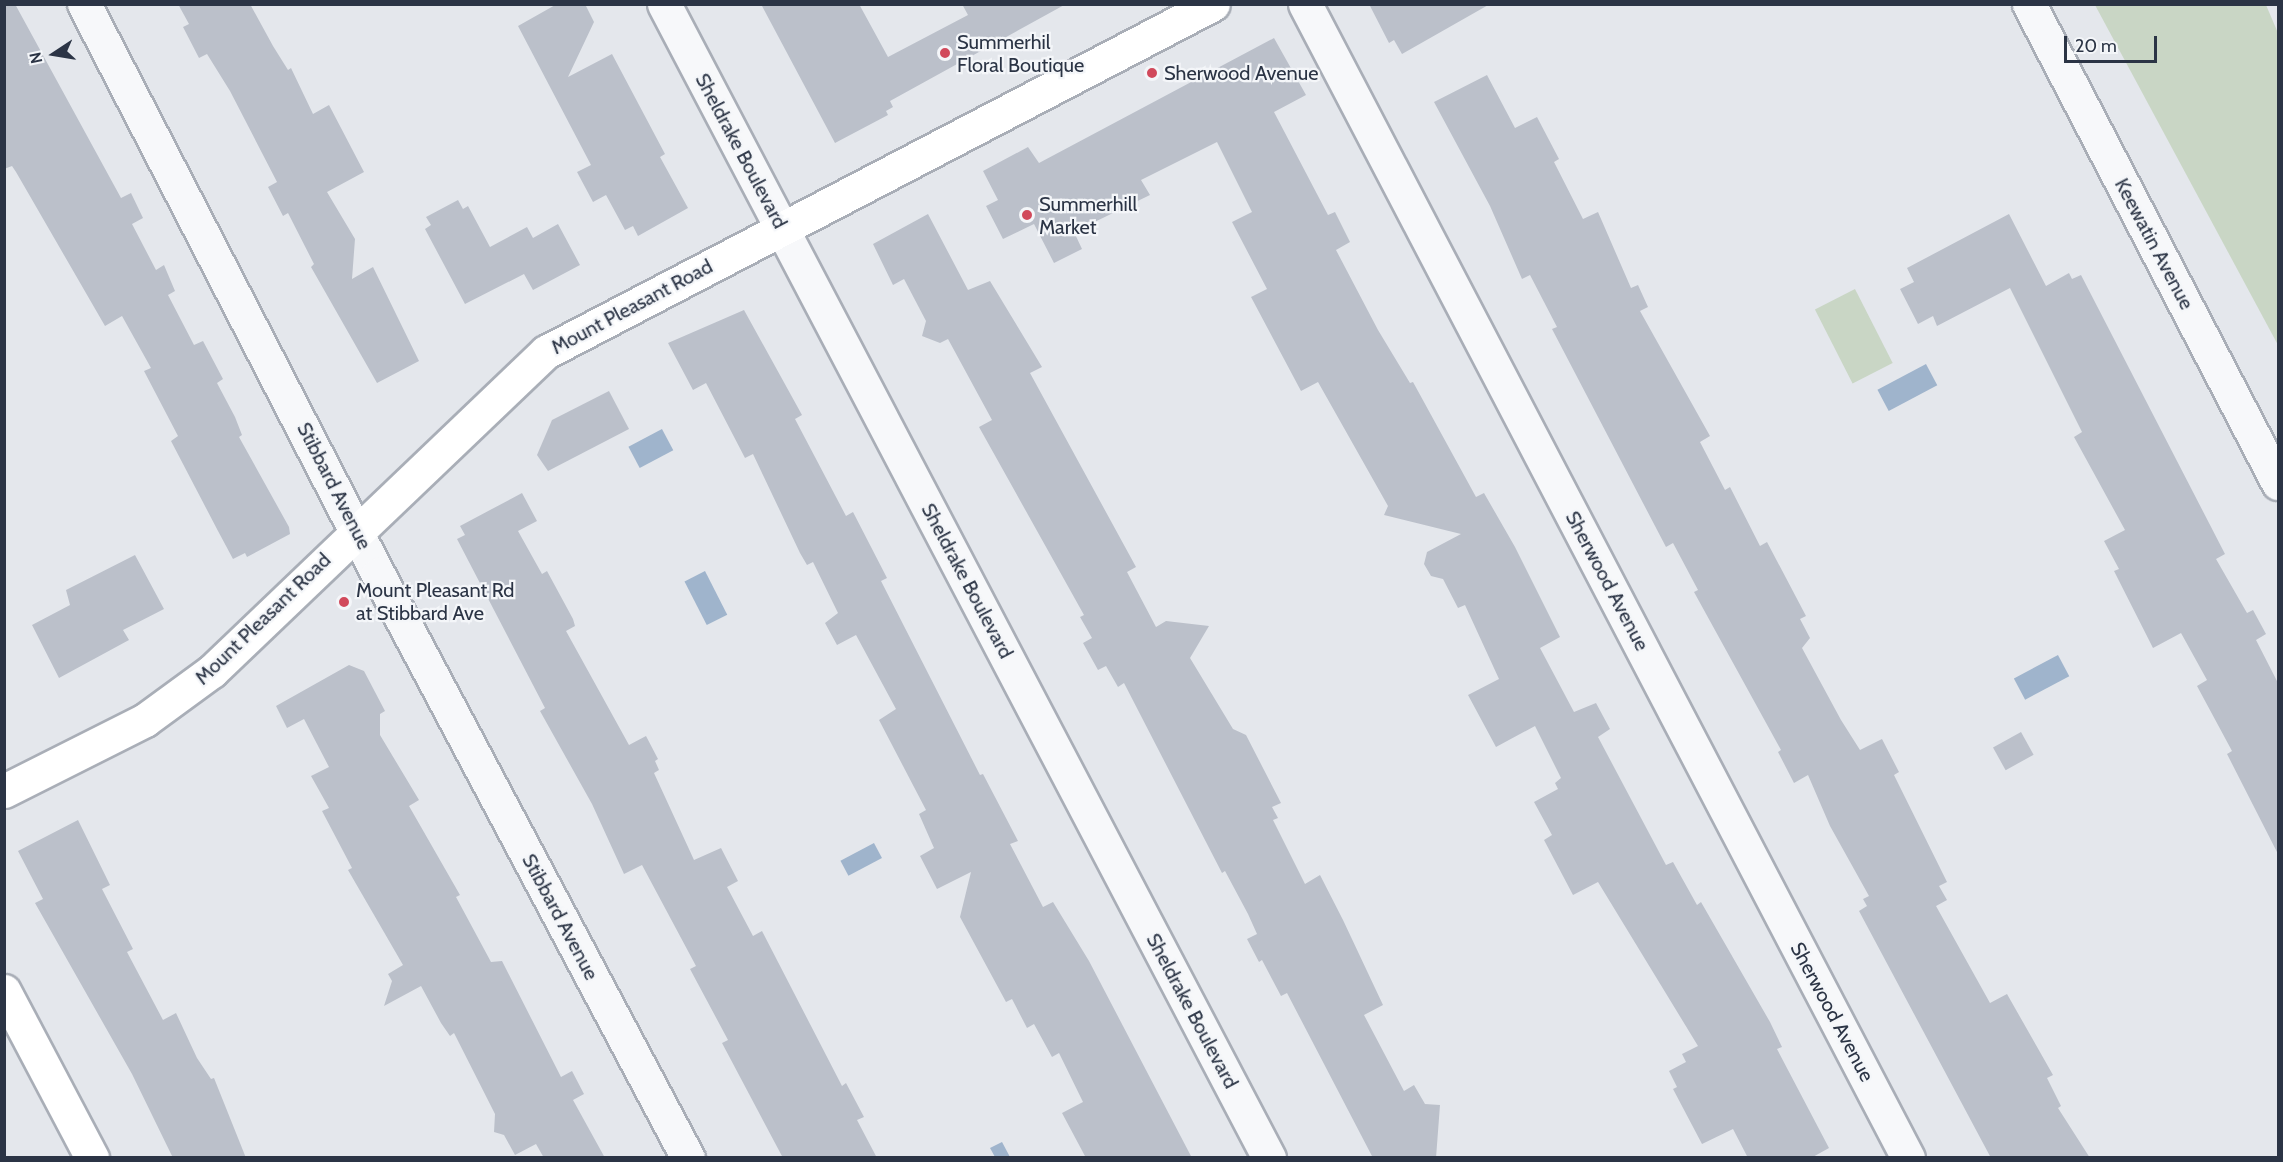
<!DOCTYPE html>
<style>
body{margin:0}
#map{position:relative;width:2283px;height:1162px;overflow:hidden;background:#e4e7ec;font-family:Cabin,sans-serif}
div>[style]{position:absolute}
.green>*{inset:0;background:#c9d6c5;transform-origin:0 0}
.water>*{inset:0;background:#9fb4cc;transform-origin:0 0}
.building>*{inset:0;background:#bbc0ca;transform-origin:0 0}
.roads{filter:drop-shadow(2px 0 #a9aeb7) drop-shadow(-2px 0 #a9aeb7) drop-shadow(0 2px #a9aeb7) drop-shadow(0 -2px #a9aeb7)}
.street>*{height:33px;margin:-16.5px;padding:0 16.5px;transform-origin:16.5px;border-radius:16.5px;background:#f7f8fa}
.secondary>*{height:33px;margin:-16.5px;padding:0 16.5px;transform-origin:16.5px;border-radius:16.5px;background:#fff}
.dots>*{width:16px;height:16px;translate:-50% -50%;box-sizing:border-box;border:3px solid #f4f6f9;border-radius:50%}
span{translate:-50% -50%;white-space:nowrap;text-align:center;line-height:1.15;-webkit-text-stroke:4.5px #f4f6f9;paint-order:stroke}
.poi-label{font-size:20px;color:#2b3445}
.left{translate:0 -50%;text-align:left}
.street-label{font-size:20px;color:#2b3445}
.frame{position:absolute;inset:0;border:6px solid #2b3445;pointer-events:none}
.north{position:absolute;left:24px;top:24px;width:60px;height:60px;-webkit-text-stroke:4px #f4f6f9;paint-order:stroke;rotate:258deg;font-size:16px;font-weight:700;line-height:24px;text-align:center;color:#2b3445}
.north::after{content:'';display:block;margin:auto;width:21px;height:27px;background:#2b3445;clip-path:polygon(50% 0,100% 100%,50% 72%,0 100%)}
.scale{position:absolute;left:2064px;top:36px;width:93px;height:27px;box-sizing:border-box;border:3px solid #2b3445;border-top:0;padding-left:8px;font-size:18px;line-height:21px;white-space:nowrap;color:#2b3445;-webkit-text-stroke:4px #f4f6f9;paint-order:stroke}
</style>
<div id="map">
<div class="green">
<div style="clip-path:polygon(2095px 5px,2266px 5px,2278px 33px,2278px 345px)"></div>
<div style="left:1855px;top:289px;width:83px;height:45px;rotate:63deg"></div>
</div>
<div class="water">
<div style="left:1926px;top:364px;width:24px;height:55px;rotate:62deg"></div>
<div style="left:662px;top:429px;width:24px;height:38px;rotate:62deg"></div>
<div style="left:705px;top:571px;width:49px;height:23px;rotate:63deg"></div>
<div style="left:2058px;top:655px;width:24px;height:50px;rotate:62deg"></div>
<div style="left:874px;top:843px;width:17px;height:38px;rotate:62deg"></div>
<div style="clip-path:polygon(1002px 1142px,1010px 1157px,995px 1157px,990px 1148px)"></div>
</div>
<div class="building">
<div style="clip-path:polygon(4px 4px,15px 4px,121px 198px,131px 193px,143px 218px,132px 224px,156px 270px,164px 265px,175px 291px,168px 295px,194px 345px,203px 341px,223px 379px,217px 383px,235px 417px,242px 435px,239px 437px,289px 527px,290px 534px,247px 557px,245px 553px,233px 559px,218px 531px,171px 441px,178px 436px,144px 371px,151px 368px,122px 316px,105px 326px,16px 172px,12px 166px,4px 169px)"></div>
<div style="clip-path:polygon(178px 4px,250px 4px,273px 46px,288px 70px,291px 68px,313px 114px,329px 105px,364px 172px,327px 192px,355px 239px,352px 279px,373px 267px,419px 361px,377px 383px,311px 267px,314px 264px,288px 213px,283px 216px,268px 187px,277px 182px,230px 91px,207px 54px,199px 58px,183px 27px,189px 24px)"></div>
<div style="clip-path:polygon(557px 4px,585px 4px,594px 22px,568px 77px,612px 54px,665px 154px,660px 157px,688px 208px,638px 236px,633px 226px,625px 230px,606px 195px,593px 202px,577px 172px,591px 165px,518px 26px)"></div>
<div style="clip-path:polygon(761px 4px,859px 4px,888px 57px,968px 15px,962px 4px,1066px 4px,890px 101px,893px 107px,886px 111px,888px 115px,835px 143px)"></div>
<div style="clip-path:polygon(1369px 4px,1490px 4px,1402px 54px,1394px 40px,1389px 43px)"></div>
<div style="clip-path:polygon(1274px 38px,1306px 95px,1274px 112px,1328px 215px,1335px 212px,1350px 242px,1336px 250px,1378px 330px,1410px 383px,1413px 382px,1476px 497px,1484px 493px,1515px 547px,1560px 637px,1540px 648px,1574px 712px,1596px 703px,1610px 729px,1598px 737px,1666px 865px,1673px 862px,1697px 905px,1701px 902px,1770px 1022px,1782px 1047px,1777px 1049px,1829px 1148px,1811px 1158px,1748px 1158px,1733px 1129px,1702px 1144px,1673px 1089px,1677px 1087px,1669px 1071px,1686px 1062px,1682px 1054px,1698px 1046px,1598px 882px,1573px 895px,1544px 840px,1552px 835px,1534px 802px,1558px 789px,1555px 783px,1561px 778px,1535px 726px,1496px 747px,1468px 695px,1499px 679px,1465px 605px,1458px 608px,1443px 579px,1431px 576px,1424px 564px,1427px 552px,1461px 534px,1384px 515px,1388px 506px,1318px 382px,1301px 391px,1251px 297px,1267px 289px,1232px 222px,1252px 212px,1217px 142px,1141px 180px,1150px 195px,1074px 232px,1082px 249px,1054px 263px,1034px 224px,1003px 239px,986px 206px,998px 200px,983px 171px,1028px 147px,1039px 163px)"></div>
<div style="clip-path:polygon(1487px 75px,1515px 128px,1537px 117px,1559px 159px,1554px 162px,1583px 219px,1598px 212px,1631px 288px,1638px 285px,1648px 307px,1640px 311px,1710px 436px,1700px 442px,1725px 490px,1730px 487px,1760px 546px,1767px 542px,1806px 616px,1800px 619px,1810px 638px,1802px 648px,1841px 720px,1860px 750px,1882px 739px,1899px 772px,1894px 775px,1947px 882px,1939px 886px,1947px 900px,1936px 906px,1990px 1003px,2007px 994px,2053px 1075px,2047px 1078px,2061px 1106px,2058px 1108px,2090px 1158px,1991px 1158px,1859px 911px,1867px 906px,1863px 899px,1869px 896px,1830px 826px,1808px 775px,1794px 783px,1778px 752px,1781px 750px,1694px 592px,1698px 590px,1673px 543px,1666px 547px,1552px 329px,1557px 327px,1530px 275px,1522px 279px,1490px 206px,1434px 102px)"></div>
<div style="clip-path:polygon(458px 200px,463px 209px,468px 206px,490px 247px,527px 227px,533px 238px,558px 224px,580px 265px,533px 290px,524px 274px,465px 304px,425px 229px,431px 225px,426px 217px)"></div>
<div style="clip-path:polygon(928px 214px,968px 290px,990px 281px,1042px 367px,1030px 373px,1136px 567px,1127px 572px,1156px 627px,1166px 621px,1209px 626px,1190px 658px,1233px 729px,1246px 735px,1281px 803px,1272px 807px,1278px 818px,1273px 820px,1305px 884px,1320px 875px,1343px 920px,1383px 1005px,1364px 1015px,1404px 1091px,1414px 1085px,1425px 1104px,1440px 1105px,1436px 1158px,1373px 1158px,1287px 993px,1281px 996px,1262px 960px,1259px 962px,1247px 939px,1257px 934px,1248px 914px,1225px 871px,1222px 873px,1124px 683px,1118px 687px,1106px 666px,1098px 670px,1083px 643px,1092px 638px,1080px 617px,1084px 615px,979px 427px,992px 420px,948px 339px,940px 343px,922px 336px,926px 321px,904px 279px,893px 285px,873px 244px)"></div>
<div style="clip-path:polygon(2009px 214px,2046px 286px,2069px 273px,2072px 279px,2081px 275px,2225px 554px,2216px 559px,2247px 613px,2253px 610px,2266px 634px,2256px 640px,2278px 683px,2278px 854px,2227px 754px,2232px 751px,2197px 686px,2207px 680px,2181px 633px,2153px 648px,2114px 571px,2119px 569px,2104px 541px,2125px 530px,2074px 437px,2082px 432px,2010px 288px,1937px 326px,1933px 316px,1918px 324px,1900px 289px,1914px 282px,1907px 268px)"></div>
<div style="clip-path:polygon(744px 310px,802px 415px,795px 419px,846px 516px,853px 512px,887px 578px,881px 581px,980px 775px,983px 774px,1018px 841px,1010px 844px,1043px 907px,1053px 902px,1089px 961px,1192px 1158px,1086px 1158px,1062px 1113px,1083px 1102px,1059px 1053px,1052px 1057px,1034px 1024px,1027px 1028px,1012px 999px,1006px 1002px,960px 917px,971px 872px,937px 889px,920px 856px,934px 848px,919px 814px,926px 810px,879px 720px,896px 709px,856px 635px,837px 645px,825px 623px,838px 613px,813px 562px,807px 565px,800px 553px,753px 454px,745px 458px,706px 383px,693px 390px,668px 343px)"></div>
<div style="clip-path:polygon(609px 391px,629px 429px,548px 471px,537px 455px,552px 420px)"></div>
<div style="clip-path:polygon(522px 493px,537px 521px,518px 531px,542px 574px,547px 571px,573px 619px,575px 626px,566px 631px,629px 745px,646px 736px,658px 759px,655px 761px,659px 770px,654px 773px,694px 860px,721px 848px,738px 881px,727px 887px,753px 936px,762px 931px,842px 1086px,846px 1083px,864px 1117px,857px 1120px,877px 1158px,783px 1158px,722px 1043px,728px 1040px,690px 969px,696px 966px,642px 865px,624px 874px,592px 804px,540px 711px,545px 708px,457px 539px,465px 535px,460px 526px)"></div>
<div style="clip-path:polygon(135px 555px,164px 609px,123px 630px,129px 640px,59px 678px,32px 625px,70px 605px,66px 590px)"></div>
<div style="clip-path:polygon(349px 665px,364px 671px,385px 711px,380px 714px,380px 735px,419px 800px,409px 806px,460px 895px,456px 897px,491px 962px,502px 961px,561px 1077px,572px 1071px,584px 1094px,573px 1100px,605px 1158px,544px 1158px,536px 1144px,515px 1155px,504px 1135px,494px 1132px,495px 1114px,454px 1033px,450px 1036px,441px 1023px,421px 986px,384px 1006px,392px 981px,388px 974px,403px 965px,348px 870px,352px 868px,322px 811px,329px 808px,311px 776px,329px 767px,304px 719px,287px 728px,276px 706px)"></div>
<div style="left:2021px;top:732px;width:26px;height:32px;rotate:61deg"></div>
<div style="clip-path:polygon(78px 820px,110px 885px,102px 889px,133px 949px,127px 952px,163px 1020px,176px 1013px,197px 1058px,211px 1079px,214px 1078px,246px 1158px,173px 1158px,132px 1074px,35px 903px,43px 899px,18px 851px)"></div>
</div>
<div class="roads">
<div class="street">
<div style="left:84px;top:4px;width:641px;rotate:62.72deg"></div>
<div style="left:378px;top:574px;width:661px;rotate:62.04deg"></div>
<div style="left:664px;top:4px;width:1303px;rotate:62.33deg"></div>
<div style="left:1305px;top:4px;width:1302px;rotate:62.41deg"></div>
<div style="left:2029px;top:4px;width:540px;rotate:62.53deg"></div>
</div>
<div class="secondary">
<div style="left:4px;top:791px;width:158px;rotate:-26.7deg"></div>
<div style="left:145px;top:720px;width:83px;rotate:-36.2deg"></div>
<div style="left:212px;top:671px;width:462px;rotate:-43.7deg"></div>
<div style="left:546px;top:352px;width:752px;rotate:-27.55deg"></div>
<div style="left:4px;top:991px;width:189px;rotate:62.2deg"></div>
</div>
</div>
<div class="dots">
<div style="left:945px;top:53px;background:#d1495b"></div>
<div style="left:1152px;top:73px;background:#d1495b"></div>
<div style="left:1027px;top:215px;background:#d1495b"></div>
<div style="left:344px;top:602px;background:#d1495b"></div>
</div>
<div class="poi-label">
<span class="left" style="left:957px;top:54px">Summerhil<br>Floral Boutique</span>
<span class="left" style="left:1164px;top:73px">Sherwood Avenue</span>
<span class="left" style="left:1039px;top:216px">Summerhill<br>Market</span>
<span class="left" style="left:356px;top:602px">Mount Pleasant Rd<br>at Stibbard Ave</span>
</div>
<div class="street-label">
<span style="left:741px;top:151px;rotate:62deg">Sheldrake Boulevard</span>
<span style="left:2154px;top:244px;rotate:62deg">Keewatin Avenue</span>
<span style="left:632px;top:307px;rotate:-28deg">Mount Pleasant Road</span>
<span style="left:334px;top:486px;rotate:63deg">Stibbard Avenue</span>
<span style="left:967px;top:581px;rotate:62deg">Sheldrake Boulevard</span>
<span style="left:1607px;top:581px;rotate:62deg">Sherwood Avenue</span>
<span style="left:263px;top:619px;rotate:-44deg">Mount Pleasant Road</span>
<span style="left:560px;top:917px;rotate:62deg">Stibbard Avenue</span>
<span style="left:1192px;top:1011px;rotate:62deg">Sheldrake Boulevard</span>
<span style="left:1832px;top:1012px;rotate:62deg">Sherwood Avenue</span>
</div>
<div class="frame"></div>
<div class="north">N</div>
<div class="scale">20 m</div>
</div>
